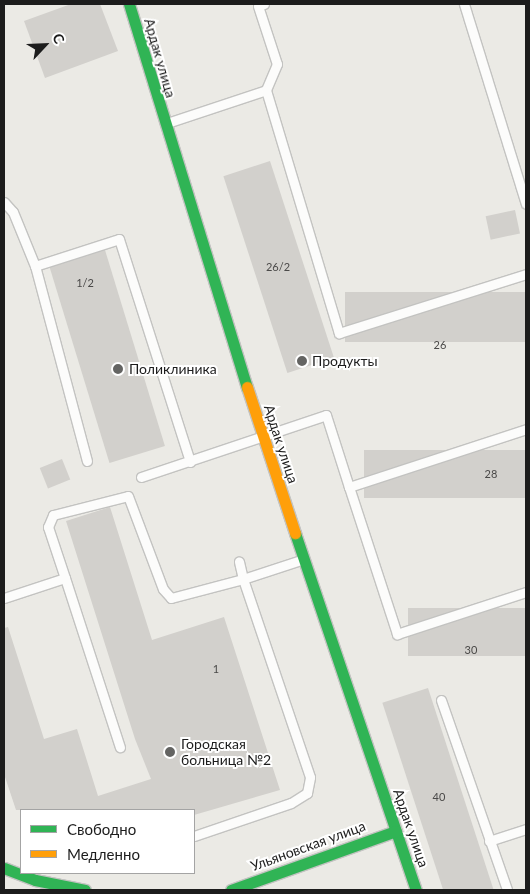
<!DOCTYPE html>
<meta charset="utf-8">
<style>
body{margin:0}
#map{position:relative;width:530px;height:894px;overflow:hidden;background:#ebeae5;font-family:Lato,sans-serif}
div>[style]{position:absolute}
.building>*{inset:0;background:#d2d0cc;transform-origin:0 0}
.roads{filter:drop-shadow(1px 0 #c3c3c1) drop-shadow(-1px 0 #c3c3c1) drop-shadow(0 1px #c3c3c1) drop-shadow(0 -1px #c3c3c1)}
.lane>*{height:9px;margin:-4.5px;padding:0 4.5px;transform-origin:4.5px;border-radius:4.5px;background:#fcfcfb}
.fast>*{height:11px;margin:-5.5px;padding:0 5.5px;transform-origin:5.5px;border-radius:5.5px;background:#30b455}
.slow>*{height:11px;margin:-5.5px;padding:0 5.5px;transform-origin:5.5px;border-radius:5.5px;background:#ff9f0a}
.dots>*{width:14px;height:14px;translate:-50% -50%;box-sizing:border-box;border:2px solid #fff;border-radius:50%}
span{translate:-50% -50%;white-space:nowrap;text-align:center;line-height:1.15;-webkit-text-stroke:4px #fff;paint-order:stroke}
.number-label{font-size:11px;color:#4a4948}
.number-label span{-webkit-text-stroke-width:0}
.street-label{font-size:14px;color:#1c1c1c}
.poi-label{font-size:14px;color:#1c1c1c}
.left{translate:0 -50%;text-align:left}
.frame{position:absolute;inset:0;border:5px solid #1c1c1c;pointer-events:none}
.legend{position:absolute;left:20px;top:809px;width:175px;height:65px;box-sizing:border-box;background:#fff;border:1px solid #a4a4a4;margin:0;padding:6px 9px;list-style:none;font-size:15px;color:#1c1c1c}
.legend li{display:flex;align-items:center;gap:10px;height:25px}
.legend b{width:25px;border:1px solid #a4a4a4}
.north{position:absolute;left:20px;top:20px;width:50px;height:50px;-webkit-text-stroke:4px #fff;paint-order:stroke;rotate:65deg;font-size:14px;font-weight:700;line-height:20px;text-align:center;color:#1c1c1c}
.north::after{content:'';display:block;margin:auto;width:18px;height:22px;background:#1c1c1c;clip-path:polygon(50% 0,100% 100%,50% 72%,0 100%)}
</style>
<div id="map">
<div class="building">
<div style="clip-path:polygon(71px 4px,100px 4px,118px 51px,45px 78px,24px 21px)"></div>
<div style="left:270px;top:161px;width:207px;height:49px;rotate:72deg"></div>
<div style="left:515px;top:210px;width:24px;height:30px;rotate:78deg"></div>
<div style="left:105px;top:250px;width:205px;height:58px;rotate:73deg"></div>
<div style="left:526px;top:292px;width:50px;height:181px;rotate:90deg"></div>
<div style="left:526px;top:450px;width:48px;height:162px;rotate:90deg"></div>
<div style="left:62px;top:459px;width:22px;height:24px;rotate:68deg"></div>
<div style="clip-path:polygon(110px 507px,152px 640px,224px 617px,280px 790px,194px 815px,194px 810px,16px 810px,4px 774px,4px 628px,8px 627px,44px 739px,77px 729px,98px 796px,151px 779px,135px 739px,66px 521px)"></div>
<div style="left:526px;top:608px;width:48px;height:118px;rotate:90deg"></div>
<div style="left:428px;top:688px;width:213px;height:48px;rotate:72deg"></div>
</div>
<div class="roads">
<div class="lane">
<div style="left:264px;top:4px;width:6px;rotate:162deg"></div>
<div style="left:258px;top:6px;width:61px;rotate:71.9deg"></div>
<div style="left:277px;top:64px;width:28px;rotate:113deg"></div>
<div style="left:464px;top:4px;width:209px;rotate:72.8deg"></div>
<div style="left:167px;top:123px;width:104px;rotate:-18.4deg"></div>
<div style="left:266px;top:90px;width:254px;rotate:73.3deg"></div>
<div style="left:339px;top:333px;width:196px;rotate:-17.5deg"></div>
<div style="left:4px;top:202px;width:13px;rotate:48deg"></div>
<div style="left:13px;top:212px;width:58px;rotate:67.8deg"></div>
<div style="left:87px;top:461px;width:202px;rotate:-104.9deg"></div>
<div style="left:35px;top:266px;width:88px;rotate:-17.8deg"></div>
<div style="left:119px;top:239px;width:234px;rotate:72.3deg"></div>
<div style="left:141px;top:477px;width:195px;rotate:-18.5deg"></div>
<div style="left:326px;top:415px;width:76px;rotate:72.3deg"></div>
<div style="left:349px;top:487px;width:186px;rotate:-18.1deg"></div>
<div style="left:349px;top:487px;width:155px;rotate:71.9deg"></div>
<div style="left:397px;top:634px;width:136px;rotate:-18deg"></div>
<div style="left:65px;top:578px;width:178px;rotate:72deg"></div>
<div style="left:4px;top:598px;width:64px;rotate:-18.2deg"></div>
<div style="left:65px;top:578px;width:54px;rotate:-108.4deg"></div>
<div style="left:48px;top:527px;width:13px;rotate:-67deg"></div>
<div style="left:53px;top:515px;width:77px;rotate:-14.2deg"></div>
<div style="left:128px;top:496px;width:99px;rotate:69.4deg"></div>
<div style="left:163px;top:589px;width:12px;rotate:48deg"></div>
<div style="left:171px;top:598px;width:74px;rotate:-14.8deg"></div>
<div style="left:243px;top:579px;width:18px;rotate:-103deg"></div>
<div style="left:441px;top:700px;width:201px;rotate:70.8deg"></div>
<div style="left:194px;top:836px;width:102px;rotate:-18.8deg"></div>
<div style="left:291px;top:803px;width:19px;rotate:-32deg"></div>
<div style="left:307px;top:793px;width:16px;rotate:-79deg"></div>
<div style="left:310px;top:777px;width:209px;rotate:-108.7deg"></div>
<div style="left:243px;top:579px;width:61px;rotate:-18.1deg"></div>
<div style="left:489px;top:841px;width:39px;rotate:-18deg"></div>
</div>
<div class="fast">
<div style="left:129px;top:4px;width:401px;rotate:72.9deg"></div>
<div style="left:295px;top:533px;width:377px;rotate:71.3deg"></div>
<div style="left:4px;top:868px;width:33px;rotate:21deg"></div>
<div style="left:35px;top:880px;width:51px;rotate:11.3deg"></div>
<div style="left:231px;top:890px;width:175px;rotate:-19.7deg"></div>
</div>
<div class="slow">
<div style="left:247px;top:387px;width:154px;rotate:71.8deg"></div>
</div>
</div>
<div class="dots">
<div style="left:302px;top:361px;background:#646462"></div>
<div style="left:118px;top:369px;background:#646462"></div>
<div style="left:170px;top:752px;background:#646462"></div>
</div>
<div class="number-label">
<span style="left:278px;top:267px">26/2</span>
<span style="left:85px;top:283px">1/2</span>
<span style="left:440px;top:345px">26</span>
<span style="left:491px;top:474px">28</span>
<span style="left:471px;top:650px">30</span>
<span style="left:216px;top:669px">1</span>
<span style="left:439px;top:797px">40</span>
</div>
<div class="street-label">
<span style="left:160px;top:58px;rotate:74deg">Ардак улица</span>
<span style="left:281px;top:444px;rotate:72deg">Ардак улица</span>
<span style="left:411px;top:828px;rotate:71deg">Ардак улица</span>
<span style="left:308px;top:846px;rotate:-20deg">Ульяновская улица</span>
</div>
<div class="poi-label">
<span class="left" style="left:312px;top:361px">Продукты</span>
<span class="left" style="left:129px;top:369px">Поликлиника</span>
<span class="left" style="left:181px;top:752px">Городская<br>больница №2</span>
</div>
<div class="frame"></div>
<ul class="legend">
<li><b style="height:6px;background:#30b455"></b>Свободно</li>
<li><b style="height:6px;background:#ff9f0a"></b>Медленно</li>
</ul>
<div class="north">С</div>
</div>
